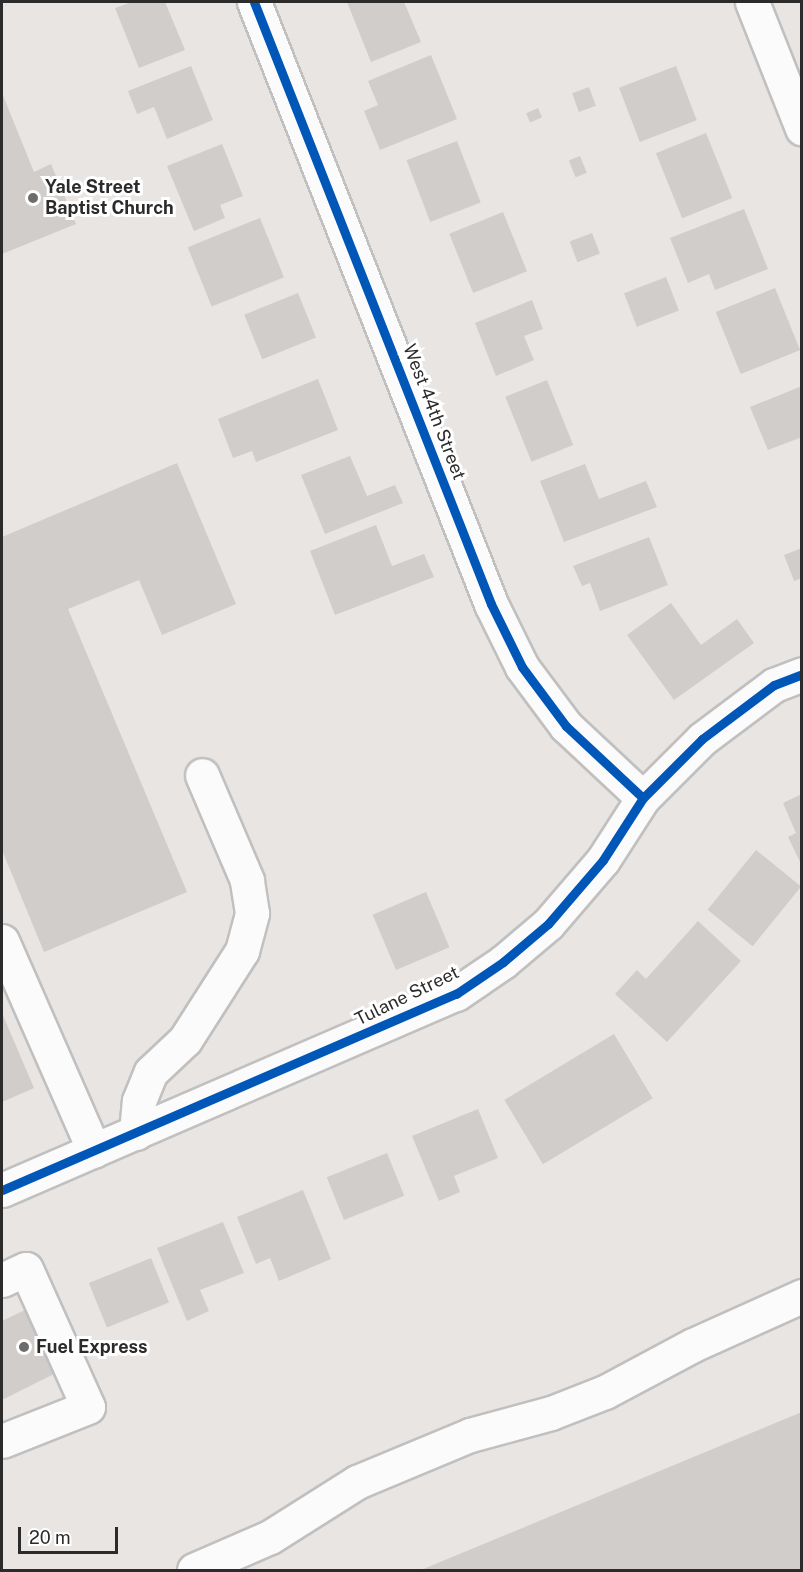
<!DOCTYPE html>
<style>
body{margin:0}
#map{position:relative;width:803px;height:1572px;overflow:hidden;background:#e8e5e2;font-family:"Public Sans",sans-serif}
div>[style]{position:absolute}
.building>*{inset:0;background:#d0cdcb;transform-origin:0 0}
.roads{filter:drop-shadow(2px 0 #c1c0c0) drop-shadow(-2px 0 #c1c0c0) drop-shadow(0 2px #c1c0c0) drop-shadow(0 -2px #c1c0c0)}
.minor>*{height:33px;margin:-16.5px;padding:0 16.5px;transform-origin:16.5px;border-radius:16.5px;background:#fcfbfb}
.cycleway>*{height:9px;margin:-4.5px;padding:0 4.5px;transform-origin:4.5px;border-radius:4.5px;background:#0057b8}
.dots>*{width:16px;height:16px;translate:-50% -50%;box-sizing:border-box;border:3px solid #fff;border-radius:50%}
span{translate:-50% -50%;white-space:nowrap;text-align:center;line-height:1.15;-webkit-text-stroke:6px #fff;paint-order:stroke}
.poi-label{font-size:18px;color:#2b2b2b;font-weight:700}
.left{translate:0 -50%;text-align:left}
.street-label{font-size:18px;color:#2b2b2b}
.frame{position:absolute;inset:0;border:3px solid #2b2b2b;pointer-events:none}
.scale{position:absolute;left:18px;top:1527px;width:100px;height:27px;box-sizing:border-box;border:3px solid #2b2b2b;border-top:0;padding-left:8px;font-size:18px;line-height:21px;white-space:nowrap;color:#2b2b2b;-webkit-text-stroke:4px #fff;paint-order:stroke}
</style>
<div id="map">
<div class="building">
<div style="clip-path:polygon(132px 2px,165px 2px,185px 50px,139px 68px,115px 8px)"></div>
<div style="clip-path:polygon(347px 2px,404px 2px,421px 42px,371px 62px)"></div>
<div style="clip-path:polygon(431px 55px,457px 119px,380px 150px,364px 111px,378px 105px,368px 81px)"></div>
<div style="clip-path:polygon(191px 66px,213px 120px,167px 139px,154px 107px,137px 114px,128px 91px)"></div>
<div style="left:676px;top:66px;width:58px;height:61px;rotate:69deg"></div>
<div style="left:589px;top:87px;width:20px;height:18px;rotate:70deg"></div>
<div style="clip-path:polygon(2px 93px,34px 172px,51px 164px,76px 224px,2px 254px)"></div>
<div style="left:538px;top:108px;width:10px;height:13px;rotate:66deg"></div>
<div style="left:706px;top:133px;width:70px;height:54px;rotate:68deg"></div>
<div style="left:457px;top:141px;width:66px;height:54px;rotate:69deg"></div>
<div style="clip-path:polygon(222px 144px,243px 196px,220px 205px,225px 218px,194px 231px,167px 166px)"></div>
<div style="left:580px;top:156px;width:18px;height:12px;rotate:68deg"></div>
<div style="clip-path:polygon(744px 209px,768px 269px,715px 290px,709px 274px,688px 283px,670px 238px)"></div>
<div style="left:503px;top:212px;width:64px;height:58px;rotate:68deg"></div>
<div style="left:260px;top:218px;width:64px;height:78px;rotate:68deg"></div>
<div style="left:592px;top:233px;width:22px;height:24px;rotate:69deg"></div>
<div style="left:666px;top:277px;width:36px;height:45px;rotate:69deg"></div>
<div style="left:775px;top:288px;width:67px;height:64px;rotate:68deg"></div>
<div style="left:298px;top:293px;width:48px;height:58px;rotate:68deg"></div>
<div style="clip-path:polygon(532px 300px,543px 329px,524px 336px,534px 360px,496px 376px,475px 323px)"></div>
<div style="clip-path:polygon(318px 379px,338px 430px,256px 462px,252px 451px,233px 458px,218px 419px)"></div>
<div style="left:547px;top:380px;width:70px;height:45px;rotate:68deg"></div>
<div style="clip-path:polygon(802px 386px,802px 437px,768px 450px,750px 407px)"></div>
<div style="clip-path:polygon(350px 456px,367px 496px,395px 485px,403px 503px,325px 534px,301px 475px)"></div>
<div style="clip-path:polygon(177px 463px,236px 604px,162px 635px,139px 580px,68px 609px,187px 892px,44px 952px,2px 850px,2px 537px)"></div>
<div style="clip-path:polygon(585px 464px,599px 499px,646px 481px,657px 507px,564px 542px,540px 481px)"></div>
<div style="clip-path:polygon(376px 525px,392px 566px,424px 554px,434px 577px,335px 615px,310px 551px)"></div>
<div style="clip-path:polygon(649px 537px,668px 585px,600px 611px,590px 583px,582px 586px,573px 566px)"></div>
<div style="clip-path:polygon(802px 548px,802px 578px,794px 581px,784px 555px)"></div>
<div style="clip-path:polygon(671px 603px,701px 645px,737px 619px,754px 643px,674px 700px,627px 635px)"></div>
<div style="clip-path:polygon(802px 794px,802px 866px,788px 837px,796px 833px,783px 803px)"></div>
<div style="left:756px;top:850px;width:58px;height:77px;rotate:39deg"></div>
<div style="left:426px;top:892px;width:60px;height:58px;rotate:67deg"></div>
<div style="clip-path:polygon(698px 921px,741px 961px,667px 1042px,615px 994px,637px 970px,646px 979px)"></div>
<div style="clip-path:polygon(2px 1013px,34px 1088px,2px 1102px)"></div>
<div style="left:614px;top:1034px;width:75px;height:128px;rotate:59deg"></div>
<div style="clip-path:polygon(478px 1109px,498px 1158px,454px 1176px,460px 1192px,439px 1201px,412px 1136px)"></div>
<div style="left:387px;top:1153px;width:46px;height:65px;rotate:68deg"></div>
<div style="clip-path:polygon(303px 1190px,331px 1259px,279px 1281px,270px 1258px,256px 1264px,237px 1217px)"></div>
<div style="clip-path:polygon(223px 1222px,244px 1273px,200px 1290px,209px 1311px,187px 1321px,157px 1248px)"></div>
<div style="left:151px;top:1258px;width:48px;height:67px;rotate:68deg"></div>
<div style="clip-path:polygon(27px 1309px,58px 1372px,2px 1400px,2px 1321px)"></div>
<div style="clip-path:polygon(802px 1412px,802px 1570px,421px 1570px)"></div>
</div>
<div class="roads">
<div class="minor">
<div style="left:254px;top:2px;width:647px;rotate:68.51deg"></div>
<div style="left:491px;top:604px;width:70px;rotate:63.8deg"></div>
<div style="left:522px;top:667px;width:74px;rotate:53.3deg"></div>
<div style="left:566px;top:726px;width:105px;rotate:43.1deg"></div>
<div style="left:752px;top:2px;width:136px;rotate:68.4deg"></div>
<div style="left:2px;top:941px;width:229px;rotate:66.3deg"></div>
<div style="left:136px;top:1133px;width:32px;rotate:-85deg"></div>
<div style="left:139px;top:1101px;width:31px;rotate:-68deg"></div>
<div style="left:151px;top:1072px;width:47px;rotate:-43.3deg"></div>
<div style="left:185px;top:1040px;width:106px;rotate:-57.4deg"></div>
<div style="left:242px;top:951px;width:39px;rotate:-75deg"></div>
<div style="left:252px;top:913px;width:33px;rotate:-99deg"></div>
<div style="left:247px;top:880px;width:114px;rotate:-113.2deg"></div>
<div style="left:2px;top:1190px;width:495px;rotate:-23.4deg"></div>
<div style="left:456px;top:994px;width:57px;rotate:-34.2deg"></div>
<div style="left:503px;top:962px;width:59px;rotate:-40.2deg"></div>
<div style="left:548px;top:924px;width:84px;rotate:-49.3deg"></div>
<div style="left:603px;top:860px;width:74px;rotate:-57.2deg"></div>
<div style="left:643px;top:798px;width:83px;rotate:-45deg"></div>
<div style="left:702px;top:739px;width:90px;rotate:-36.9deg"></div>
<div style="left:774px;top:685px;width:30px;rotate:-21deg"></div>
<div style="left:2px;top:1280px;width:26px;rotate:-25deg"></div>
<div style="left:26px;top:1269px;width:151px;rotate:65.8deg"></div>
<div style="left:88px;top:1407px;width:92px;rotate:158.4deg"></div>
<div style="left:194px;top:1570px;width:83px;rotate:-23.5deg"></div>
<div style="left:270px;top:1537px;width:103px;rotate:-32.3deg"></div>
<div style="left:357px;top:1482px;width:122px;rotate:-22.6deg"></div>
<div style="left:470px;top:1435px;width:84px;rotate:-15.2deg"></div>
<div style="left:551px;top:1413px;width:58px;rotate:-21.3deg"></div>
<div style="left:605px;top:1392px;width:100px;rotate:-28.1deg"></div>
<div style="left:693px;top:1345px;width:120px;rotate:-24.2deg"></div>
</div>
</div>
<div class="cycleway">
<div style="left:254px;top:2px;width:647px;rotate:68.51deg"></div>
<div style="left:491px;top:604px;width:70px;rotate:63.8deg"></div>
<div style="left:522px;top:667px;width:74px;rotate:53.3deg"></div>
<div style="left:566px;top:726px;width:105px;rotate:43.1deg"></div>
<div style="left:2px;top:1190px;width:495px;rotate:-23.4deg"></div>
<div style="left:456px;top:994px;width:57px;rotate:-34.2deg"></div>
<div style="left:503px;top:962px;width:59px;rotate:-40.2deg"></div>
<div style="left:548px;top:924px;width:84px;rotate:-49.3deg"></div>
<div style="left:603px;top:860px;width:74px;rotate:-57.2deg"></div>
<div style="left:643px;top:798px;width:83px;rotate:-45deg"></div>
<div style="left:702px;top:739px;width:90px;rotate:-36.9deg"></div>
<div style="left:774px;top:685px;width:30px;rotate:-21deg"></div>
</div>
<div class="dots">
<div style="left:33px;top:198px;background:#6d6c6b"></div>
<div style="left:24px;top:1347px;background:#6d6c6b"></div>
</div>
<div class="poi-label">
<span class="left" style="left:45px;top:198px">Yale Street<br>Baptist Church</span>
<span class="left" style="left:36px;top:1347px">Fuel Express</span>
</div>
<div class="street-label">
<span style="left:434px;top:412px;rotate:69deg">West 44th Street</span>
<span style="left:407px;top:996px;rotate:-26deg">Tulane Street</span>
</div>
<div class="frame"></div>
<div class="scale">20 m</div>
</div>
